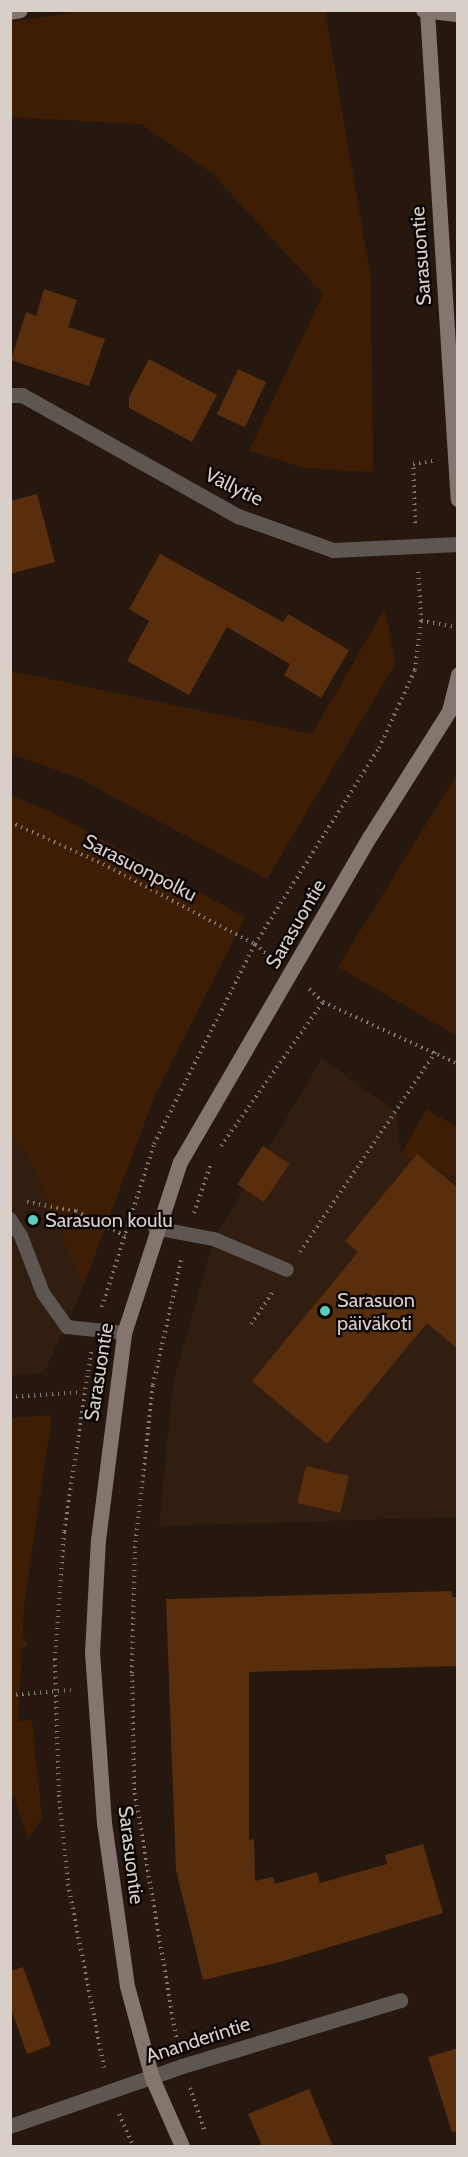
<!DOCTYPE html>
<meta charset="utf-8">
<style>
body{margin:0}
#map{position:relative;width:468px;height:2157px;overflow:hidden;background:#26180f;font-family:Cabin,sans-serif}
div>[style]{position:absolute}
.built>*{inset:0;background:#321e11}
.green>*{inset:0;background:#3d1d04}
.building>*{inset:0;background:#592e0c;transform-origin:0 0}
.path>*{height:4px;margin-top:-2px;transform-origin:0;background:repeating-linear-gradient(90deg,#847870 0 1.5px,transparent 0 6px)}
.lane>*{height:14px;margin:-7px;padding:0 7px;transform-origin:7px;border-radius:7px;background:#5d5651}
.street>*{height:15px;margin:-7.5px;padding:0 7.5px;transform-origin:7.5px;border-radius:7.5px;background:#5d5651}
.secondary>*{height:15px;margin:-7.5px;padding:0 7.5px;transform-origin:7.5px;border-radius:7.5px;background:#83766f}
.dots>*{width:16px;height:16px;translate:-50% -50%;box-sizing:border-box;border:3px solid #0a0503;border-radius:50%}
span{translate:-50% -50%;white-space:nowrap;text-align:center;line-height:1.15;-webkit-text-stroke:4.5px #0a0503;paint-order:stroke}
.street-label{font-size:20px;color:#d9cfc9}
.poi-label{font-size:20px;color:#d9cfc9}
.left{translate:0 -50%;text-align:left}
.frame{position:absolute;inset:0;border:12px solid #d9cfc9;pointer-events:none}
</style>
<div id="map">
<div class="built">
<div style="clip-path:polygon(322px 1059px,396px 1111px,401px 1154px,457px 1178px,457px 1517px,159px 1526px,173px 1384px,214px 1239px)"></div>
<div style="clip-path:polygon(10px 1137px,27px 1153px,83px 1287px,44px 1373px,11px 1375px)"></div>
</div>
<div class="green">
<div style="clip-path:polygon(90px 10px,325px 12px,371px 279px,373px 472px,305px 468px,249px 451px,323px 294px,213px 174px,141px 124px,11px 117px,11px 22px)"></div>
<div style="clip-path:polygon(385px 608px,395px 664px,267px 879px,76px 777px,11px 754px,11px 671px,312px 734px)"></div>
<div style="clip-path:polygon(457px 774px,457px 1036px,338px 967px)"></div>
<div style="clip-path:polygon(11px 795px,55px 814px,245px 917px,156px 1093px,83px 1287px,27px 1153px,11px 1137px)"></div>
<div style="clip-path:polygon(426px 1109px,457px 1127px,457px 1178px,401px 1154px)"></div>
<div style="clip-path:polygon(52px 1415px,24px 1605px,23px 1635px,28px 1646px,22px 1647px,18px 1721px,32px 1720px,42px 1818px,28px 1839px,14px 1797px,10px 1798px,11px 1418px)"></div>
</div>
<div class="building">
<div style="clip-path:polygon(44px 289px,77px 300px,68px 327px,105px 339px,89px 386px,11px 360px,26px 312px,36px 316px)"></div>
<div style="clip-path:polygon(149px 359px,217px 395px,192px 442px,129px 408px,129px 397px)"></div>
<div style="left:238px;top:369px;width:31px;height:50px;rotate:25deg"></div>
<div style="clip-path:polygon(37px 494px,55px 562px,10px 574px,10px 501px)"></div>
<div style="clip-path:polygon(160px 554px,283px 622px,288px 614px,349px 650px,321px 698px,284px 675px,290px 664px,227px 627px,189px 695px,127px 661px,149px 621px,129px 609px)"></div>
<div style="left:263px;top:1146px;width:32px;height:46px;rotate:34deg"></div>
<div style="clip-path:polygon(417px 1154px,458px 1188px,458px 1349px,427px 1323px,327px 1444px,252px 1381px,358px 1252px,345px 1241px)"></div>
<div style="left:306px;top:1466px;width:44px;height:38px;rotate:13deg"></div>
<div style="clip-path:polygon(452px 1591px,452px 1597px,458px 1597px,458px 1666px,249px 1672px,249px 1840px,254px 1839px,255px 1881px,273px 1877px,275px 1884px,317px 1872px,320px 1883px,387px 1864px,385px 1855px,423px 1844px,443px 1913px,280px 1962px,203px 1980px,176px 1870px,166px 1599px)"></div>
<div style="clip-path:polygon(23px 1967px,51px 2045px,27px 2054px,10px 2006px,10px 1971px)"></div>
<div style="clip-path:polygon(458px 2048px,458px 2131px,452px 2132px,428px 2057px)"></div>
<div style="clip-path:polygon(309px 2089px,333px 2146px,262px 2146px,248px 2114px)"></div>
</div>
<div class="path">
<div style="left:415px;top:523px;width:59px;rotate:-91.9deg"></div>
<div style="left:413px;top:464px;width:20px;rotate:-9deg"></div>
<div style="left:421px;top:621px;width:37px;rotate:9deg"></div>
<div style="left:10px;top:822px;width:102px;rotate:24.3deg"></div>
<div style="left:103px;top:864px;width:172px;rotate:27.8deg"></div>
<div style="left:255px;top:944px;width:21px;rotate:41deg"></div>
<div style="left:309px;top:989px;width:19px;rotate:43deg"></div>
<div style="left:323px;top:1002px;width:149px;rotate:24.7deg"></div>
<div style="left:221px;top:1146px;width:176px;rotate:-54.7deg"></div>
<div style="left:27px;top:1202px;width:50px;rotate:10.4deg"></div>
<div style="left:76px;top:1211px;width:55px;rotate:27deg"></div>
<div style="left:194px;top:1213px;width:53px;rotate:-71.2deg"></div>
<div style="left:300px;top:1252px;width:243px;rotate:-55.9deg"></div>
<div style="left:102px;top:1307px;width:171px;rotate:-72.3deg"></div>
<div style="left:154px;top:1144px;width:224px;rotate:-63.2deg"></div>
<div style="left:255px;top:944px;width:232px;rotate:-57.7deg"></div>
<div style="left:379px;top:748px;width:86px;rotate:-65.2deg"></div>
<div style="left:415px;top:670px;width:49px;rotate:-83deg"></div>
<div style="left:421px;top:621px;width:52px;rotate:-93.3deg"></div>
<div style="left:251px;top:1324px;width:41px;rotate:-55.9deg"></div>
<div style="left:91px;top:1352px;width:182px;rotate:98.5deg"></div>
<div style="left:64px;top:1532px;width:127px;rotate:94.1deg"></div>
<div style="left:55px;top:1659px;width:136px;rotate:88.3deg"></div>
<div style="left:59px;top:1795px;width:89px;rotate:84.2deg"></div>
<div style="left:68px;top:1884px;width:187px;rotate:78.9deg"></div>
<div style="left:10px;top:1397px;width:72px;rotate:-4deg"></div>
<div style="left:10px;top:1695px;width:61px;rotate:-4.7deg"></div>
<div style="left:177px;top:2043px;width:257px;rotate:-99.6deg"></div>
<div style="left:134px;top:1790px;width:117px;rotate:-91deg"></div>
<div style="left:132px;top:1673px;width:125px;rotate:-88.6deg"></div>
<div style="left:135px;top:1548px;width:164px;rotate:-83.7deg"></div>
<div style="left:153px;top:1385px;width:131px;rotate:-77.2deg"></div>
<div style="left:190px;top:2088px;width:46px;rotate:71.2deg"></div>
<div style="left:119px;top:2114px;width:35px;rotate:66deg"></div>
</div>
<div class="lane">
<div style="left:10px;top:1219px;width:20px;rotate:57deg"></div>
<div style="left:21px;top:1236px;width:61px;rotate:68.9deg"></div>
<div style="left:43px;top:1293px;width:42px;rotate:54.8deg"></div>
<div style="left:67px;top:1327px;width:57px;rotate:6deg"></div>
<div style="left:155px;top:1228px;width:60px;rotate:10.6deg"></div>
<div style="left:214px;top:1239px;width:79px;rotate:23deg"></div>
</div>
<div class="street">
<div style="left:10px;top:395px;width:12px"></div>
<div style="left:22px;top:395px;width:248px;rotate:29.3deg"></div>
<div style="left:238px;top:516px;width:101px;rotate:19.7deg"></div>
<div style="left:333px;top:550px;width:125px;rotate:-2.7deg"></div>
<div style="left:10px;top:2126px;width:182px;rotate:-19.2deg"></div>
<div style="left:182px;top:2066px;width:228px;rotate:-16.8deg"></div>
</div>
<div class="secondary">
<div style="left:423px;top:10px;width:35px;rotate:7deg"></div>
<div style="left:427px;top:11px;width:489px;rotate:86.4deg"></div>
<div style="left:10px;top:12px;width:10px;rotate:-11deg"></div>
<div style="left:182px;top:2146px;width:74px;rotate:-113.8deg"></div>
<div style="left:152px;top:2078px;width:95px;rotate:-105.2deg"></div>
<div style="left:127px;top:1986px;width:165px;rotate:-98deg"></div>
<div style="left:104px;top:1823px;width:170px;rotate:-94deg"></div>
<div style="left:92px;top:1653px;width:113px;rotate:-87deg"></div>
<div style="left:98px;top:1540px;width:209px;rotate:-82.8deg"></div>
<div style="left:124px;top:1333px;width:180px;rotate:-71.9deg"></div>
<div style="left:180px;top:1162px;width:377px;rotate:-59.8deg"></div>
<div style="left:370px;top:836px;width:148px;rotate:-57.7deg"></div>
<div style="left:449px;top:711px;width:38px;rotate:-76deg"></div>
</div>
<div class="dots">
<div style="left:33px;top:1220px;background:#5acebd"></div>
<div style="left:325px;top:1311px;background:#5acebd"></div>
</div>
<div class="street-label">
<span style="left:421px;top:256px;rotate:-94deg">Sarasuontie</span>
<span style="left:234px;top:487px;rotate:26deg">Vällytie</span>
<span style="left:140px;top:868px;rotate:27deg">Sarasuonpolku</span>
<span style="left:296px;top:924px;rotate:-60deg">Sarasuontie</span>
<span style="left:99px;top:1372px;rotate:-81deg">Sarasuontie</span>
<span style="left:131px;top:1855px;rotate:83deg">Sarasuontie</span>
<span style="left:198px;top:2040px;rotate:-18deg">Ananderintie</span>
</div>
<div class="poi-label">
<span class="left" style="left:45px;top:1220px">Sarasuon koulu</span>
<span class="left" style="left:337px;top:1312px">Sarasuon<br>päiväkoti</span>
</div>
<div class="frame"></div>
</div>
